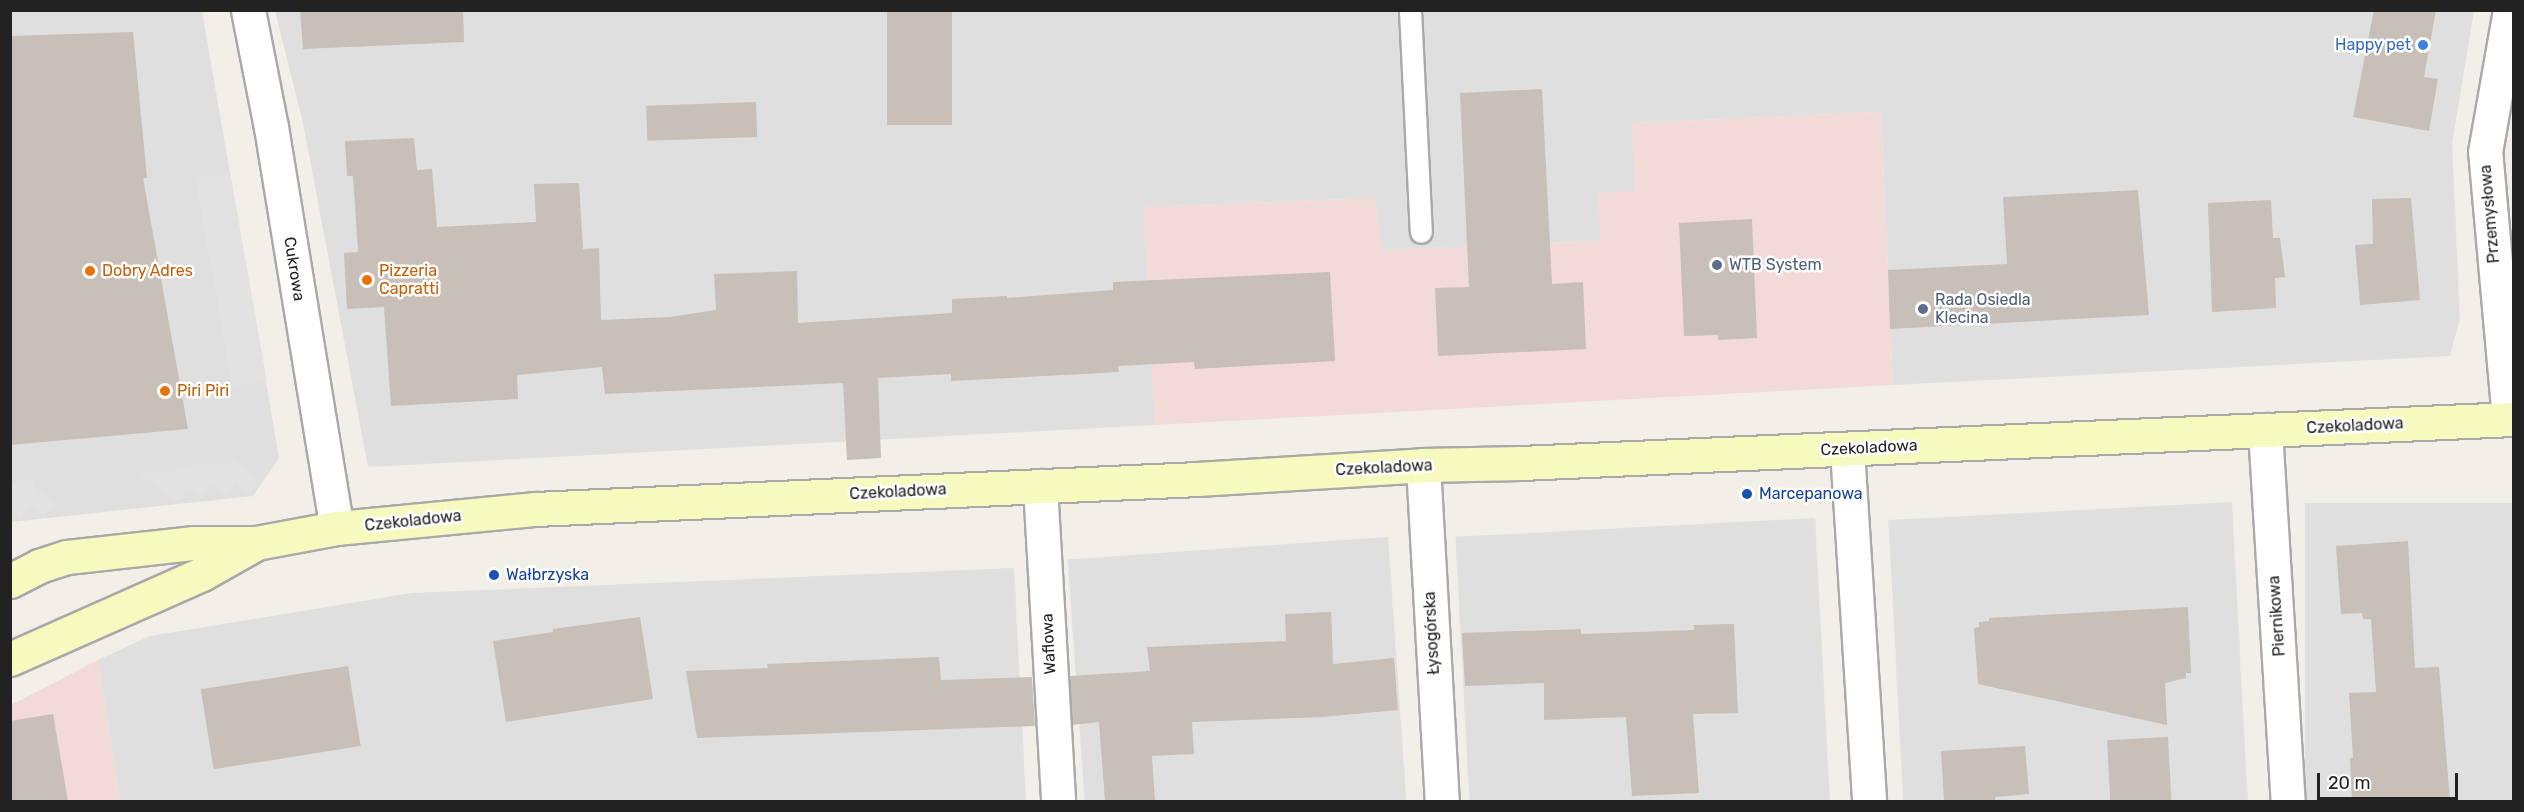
<!DOCTYPE html>
<meta charset="utf-8">
<style>
body{margin:0}
#map{position:relative;width:2524px;height:812px;overflow:hidden;background:#f2efe9;font-family:Rubik,sans-serif}
div>[style]{position:absolute}
.residential>*{inset:0;background:#e0dfdf;transform-origin:0 0}
.commercial>*{inset:0;background:#f2dad9}
.parking>*{inset:0;background:#e2e2e2;transform-origin:0 0}
.building>*{inset:0;background:#c7bfb8;transform-origin:0 0}
.roads{filter:drop-shadow(2px 0 #a9a9a9) drop-shadow(-2px 0 #a9a9a9) drop-shadow(0 2px #a9a9a9) drop-shadow(0 -2px #a9a9a9)}
.lane>*{height:21px;margin:-10.5px;padding:0 10.5px;transform-origin:10.5px;border-radius:10.5px;background:#fff}
.street>*{height:33px;margin:-16.5px;padding:0 16.5px;transform-origin:16.5px;border-radius:16.5px;background:#fff}
.secondary>*{height:33px;margin:-16.5px;padding:0 16.5px;transform-origin:16.5px;border-radius:16.5px;background:#f7fabf}
.dots>*{width:16px;height:16px;translate:-50% -50%;box-sizing:border-box;border:3px solid #fff;border-radius:50%}
span{translate:-50% -50%;white-space:nowrap;text-align:center;line-height:1.15;-webkit-text-stroke:5px #fff;paint-order:stroke}
.shop-label{font-size:16px;color:#366cbe}
.right{translate:-100% -50%;text-align:right}
.street-label{font-size:16px;color:#222}
.service-label{font-size:16px;color:#4e5e75}
.left{translate:0 -50%;text-align:left}
.food-label{font-size:16px;color:#c56008}
.transit-label{font-size:16px;color:#164399}
.frame{position:absolute;inset:0;border:12px solid #222;pointer-events:none}
.scale{position:absolute;left:2317px;top:773px;width:141px;height:27px;box-sizing:border-box;border:3px solid #222;border-top:0;padding-left:8px;font-size:18px;line-height:21px;white-space:nowrap;color:#222;-webkit-text-stroke:4px #fff;paint-order:stroke}
</style>
<div id="map">
<div class="residential">
<div style="clip-path:polygon(11px 11px,202px 11px,279px 458px,253px 496px,11px 522px)"></div>
<div style="clip-path:polygon(275px 11px,2474px 11px,2452px 144px,2460px 318px,2450px 356px,1893px 385px,1881px 112px,1633px 123px,1635px 191px,1600px 241px,1381px 250px,1375px 198px,1144px 207px,1155px 425px,368px 467px,303px 123px)"></div>
<div style="left:2232px;top:502px;width:300px;height:344px;rotate:87deg"></div>
<div style="left:2513px;top:503px;width:298px;height:208px;rotate:90deg"></div>
<div style="left:1815px;top:518px;width:284px;height:360px;rotate:87deg"></div>
<div style="left:1388px;top:537px;width:265px;height:321px;rotate:86deg"></div>
<div style="clip-path:polygon(1014px 568px,1026px 801px,120px 801px,98px 660px,150px 636px,412px 593px)"></div>
</div>
<div class="commercial">
<div style="clip-path:polygon(1881px 112px,1893px 385px,1155px 425px,1143px 207px,1375px 198px,1382px 250px,1600px 241px,1598px 193px,1635px 191px,1632px 123px)"></div>
<div style="clip-path:polygon(98px 660px,120px 801px,11px 802px,11px 705px)"></div>
</div>
<div class="parking">
<div style="left:230px;top:172px;width:211px;height:35px;rotate:80deg"></div>
<div style="clip-path:polygon(237px 460px,238px 464px,259px 480px,250px 493px,236px 483px,226px 495px,211px 485px,201px 498px,187px 489px,178px 501px,139px 474px)"></div>
<div style="clip-path:polygon(34px 481px,35px 487px,55px 504px,44px 516px,32px 506px,21px 519px,11px 509px,11px 483px)"></div>
</div>
<div class="building">
<div style="clip-path:polygon(300px 10px,463px 10px,464px 42px,303px 49px)"></div>
<div style="left:887px;top:10px;width:65px;height:115px"></div>
<div style="clip-path:polygon(2374px 10px,2436px 10px,2424px 77px,2438px 79px,2429px 131px,2353px 117px)"></div>
<div style="clip-path:polygon(133px 32px,147px 178px,143px 178px,188px 429px,10px 445px,10px 36px)"></div>
<div style="clip-path:polygon(1542px 89px,1552px 284px,1583px 282px,1586px 349px,1438px 356px,1435px 288px,1469px 287px,1460px 93px)"></div>
<div style="left:756px;top:102px;width:35px;height:110px;rotate:88deg"></div>
<div style="clip-path:polygon(414px 138px,417px 170px,432px 169px,437px 227px,536px 222px,534px 184px,579px 183px,583px 249px,599px 248px,601px 320px,670px 317px,716px 310px,714px 274px,797px 271px,798px 323px,952px 313px,952px 299px,1007px 296px,1007px 298px,1113px 290px,1113px 282px,1330px 272px,1335px 361px,1195px 369px,1194px 362px,1118px 366px,1119px 372px,951px 381px,951px 374px,878px 378px,881px 458px,847px 460px,843px 383px,605px 394px,602px 367px,517px 375px,518px 399px,391px 406px,384px 307px,347px 309px,344px 253px,358px 252px,353px 176px,347px 176px,345px 141px)"></div>
<div style="clip-path:polygon(2138px 190px,2149px 315px,1890px 329px,1888px 270px,2007px 264px,2003px 197px)"></div>
<div style="clip-path:polygon(2411px 198px,2420px 300px,2360px 305px,2355px 245px,2373px 244px,2372px 199px)"></div>
<div style="clip-path:polygon(2271px 200px,2273px 238px,2280px 238px,2285px 277px,2275px 278px,2276px 308px,2212px 312px,2208px 203px)"></div>
<div style="clip-path:polygon(1752px 219px,1757px 338px,1718px 340px,1718px 335px,1684px 336px,1679px 223px)"></div>
<div style="clip-path:polygon(2408px 541px,2415px 668px,2439px 667px,2450px 801px,2352px 801px,2350px 758px,2353px 758px,2349px 693px,2376px 692px,2371px 619px,2363px 619px,2362px 613px,2341px 614px,2336px 546px)"></div>
<div style="clip-path:polygon(2188px 607px,2191px 673px,2186px 673px,2186px 678px,2165px 683px,2167px 725px,1978px 684px,1974px 628px,1979px 627px,1979px 622px,1989px 621px,1989px 618px)"></div>
<div style="clip-path:polygon(1331px 612px,1333px 664px,1394px 658px,1398px 710px,1322px 717px,1192px 722px,1194px 754px,1152px 756px,1155px 801px,1105px 801px,1099px 722px,1072px 725px,1070px 676px,1150px 671px,1147px 647px,1286px 641px,1285px 614px)"></div>
<div style="clip-path:polygon(640px 617px,653px 699px,506px 722px,493px 641px,553px 632px,553px 629px)"></div>
<div style="clip-path:polygon(1734px 624px,1738px 713px,1693px 714px,1699px 793px,1632px 796px,1626px 717px,1544px 720px,1544px 683px,1465px 686px,1462px 633px,1581px 629px,1581px 634px,1694px 630px,1694px 625px)"></div>
<div style="clip-path:polygon(939px 657px,941px 680px,1032px 677px,1035px 726px,697px 738px,686px 671px,768px 668px,767px 664px)"></div>
<div style="left:348px;top:666px;width:81px;height:149px;rotate:81deg"></div>
<div style="clip-path:polygon(53px 714px,68px 801px,10px 801px,10px 721px)"></div>
<div style="left:2168px;top:737px;width:64px;height:61px;rotate:87deg"></div>
<div style="clip-path:polygon(2025px 746px,2029px 794px,1995px 797px,1995px 801px,1944px 801px,1941px 751px)"></div>
</div>
<div class="roads">
<div class="lane">
<div style="left:1410px;top:10px;width:222px;rotate:87.2deg"></div>
</div>
<div class="street">
<div style="left:248px;top:10px;width:119px;rotate:78.9deg"></div>
<div style="left:271px;top:127px;width:406px;rotate:80.7deg"></div>
<div style="left:2509px;top:419px;width:268px;rotate:-95.1deg"></div>
<div style="left:2485px;top:152px;width:144px;rotate:-80deg"></div>
<div style="left:2265px;top:430px;width:373px;rotate:86.5deg"></div>
<div style="left:1847px;top:449px;width:354px;rotate:86.4deg"></div>
<div style="left:1423px;top:465px;width:338px;rotate:86.8deg"></div>
<div style="left:1040px;top:486px;width:317px;rotate:86.7deg"></div>
</div>
<div class="secondary">
<div style="left:10px;top:581px;width:33px;rotate:-27deg"></div>
<div style="left:39px;top:566px;width:29px;rotate:-18deg"></div>
<div style="left:67px;top:557px;width:128px;rotate:-6.3deg"></div>
<div style="left:194px;top:543px;width:62px"></div>
<div style="left:256px;top:543px;width:82px;rotate:-10.5deg"></div>
<div style="left:337px;top:528px;width:199px;rotate:-5.5deg"></div>
<div style="left:535px;top:509px;width:663px;rotate:-2.59deg"></div>
<div style="left:1197px;top:479px;width:226px;rotate:-3.5deg"></div>
<div style="left:1423px;top:465px;width:98px;rotate:-1.2deg"></div>
<div style="left:1521px;top:463px;width:994px;rotate:-2.54deg"></div>
<div style="left:10px;top:659px;width:210px;rotate:-23.9deg"></div>
<div style="left:202px;top:574px;width:61px;rotate:-29.5deg"></div>
</div>
</div>
<div class="dots">
<div style="left:2423px;top:45px;background:#3f7fe0"></div>
<div style="left:1717px;top:265px;background:#5c6f8a"></div>
<div style="left:90px;top:271px;background:#e8710a"></div>
<div style="left:367px;top:280px;background:#e8710a"></div>
<div style="left:1923px;top:309px;background:#5c6f8a"></div>
<div style="left:165px;top:391px;background:#e8710a"></div>
<div style="left:1747px;top:494px;background:#1a4fb4"></div>
<div style="left:494px;top:575px;background:#1a4fb4"></div>
</div>
<div class="shop-label">
<span class="right" style="left:2411px;top:45px">Happy pet</span>
</div>
<div class="street-label">
<span style="left:2490px;top:214px;rotate:-95deg">Przemysłowa</span>
<span style="left:294px;top:269px;rotate:81deg">Cukrowa</span>
<span style="left:2355px;top:426px;rotate:-3deg">Czekoladowa</span>
<span style="left:1869px;top:448px;rotate:-3deg">Czekoladowa</span>
<span style="left:1384px;top:468px;rotate:-3deg">Czekoladowa</span>
<span style="left:898px;top:492px;rotate:-3deg">Czekoladowa</span>
<span style="left:413px;top:521px;rotate:-6deg">Czekoladowa</span>
<span style="left:2277px;top:616px;rotate:-94deg">Piernikowa</span>
<span style="left:1432px;top:633px;rotate:-93deg">Łysogórska</span>
<span style="left:1049px;top:644px;rotate:-93deg">Waflowa</span>
</div>
<div class="service-label">
<span class="left" style="left:1729px;top:265px">WTB System</span>
<span class="left" style="left:1935px;top:309px">Rada Osiedla<br>Klecina</span>
</div>
<div class="food-label">
<span class="left" style="left:102px;top:271px">Dobry Adres</span>
<span class="left" style="left:379px;top:280px">Pizzeria<br>Capratti</span>
<span class="left" style="left:177px;top:391px">Piri Piri</span>
</div>
<div class="transit-label">
<span class="left" style="left:1759px;top:494px">Marcepanowa</span>
<span class="left" style="left:506px;top:575px">Wałbrzyska</span>
</div>
<div class="frame"></div>
<div class="scale">20 m</div>
</div>
